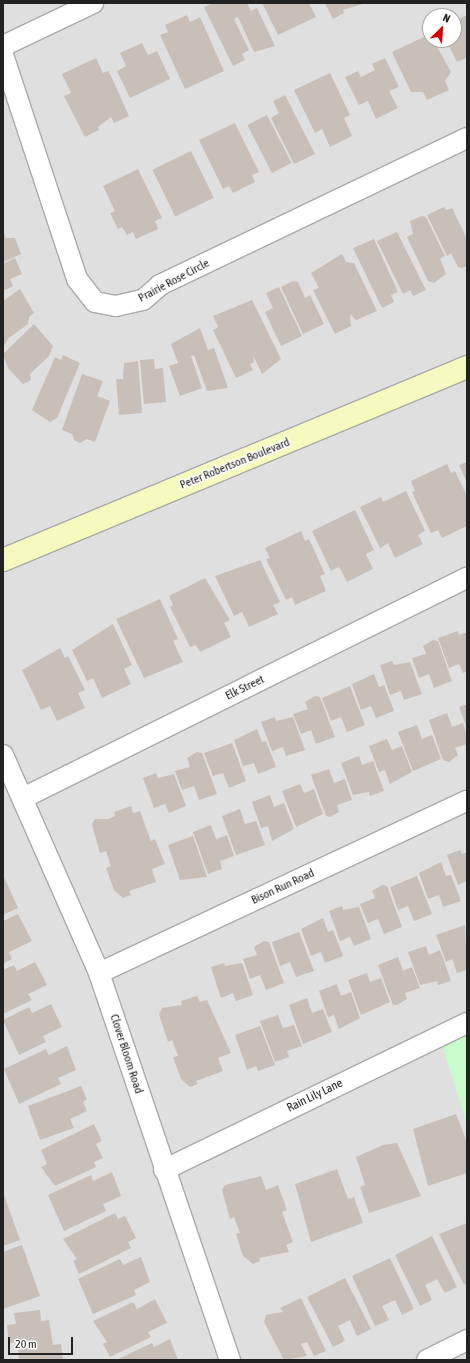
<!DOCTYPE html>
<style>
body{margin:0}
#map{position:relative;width:470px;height:1363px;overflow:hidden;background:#f2efe9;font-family:"Asap Condensed",sans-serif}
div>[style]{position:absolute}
.residential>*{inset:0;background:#e0dfdf}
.park>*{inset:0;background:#c8facc}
.building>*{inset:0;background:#c7bfb8;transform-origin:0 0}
.roads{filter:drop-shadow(1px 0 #a9a9a9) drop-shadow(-1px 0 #a9a9a9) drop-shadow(0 1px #a9a9a9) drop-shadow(0 -1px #a9a9a9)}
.street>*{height:20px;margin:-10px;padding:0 10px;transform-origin:10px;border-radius:10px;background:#fff}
.secondary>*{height:22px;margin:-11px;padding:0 11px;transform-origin:11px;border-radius:11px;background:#f7fabf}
span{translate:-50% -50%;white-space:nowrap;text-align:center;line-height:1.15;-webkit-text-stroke:3px #fff;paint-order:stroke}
.street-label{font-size:12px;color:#222}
.frame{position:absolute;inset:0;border:4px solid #222;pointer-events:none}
.north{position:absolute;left:422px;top:8px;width:40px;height:40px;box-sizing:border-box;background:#fff;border:1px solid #a7a7a7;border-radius:50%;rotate:25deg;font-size:11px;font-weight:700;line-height:16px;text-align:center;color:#222}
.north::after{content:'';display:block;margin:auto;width:14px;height:18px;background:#d40000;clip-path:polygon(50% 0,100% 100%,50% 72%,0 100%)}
.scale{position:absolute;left:8px;top:1337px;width:65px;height:18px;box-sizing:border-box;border:2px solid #222;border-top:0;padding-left:5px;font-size:12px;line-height:14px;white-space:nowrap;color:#222;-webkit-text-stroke:3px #fff;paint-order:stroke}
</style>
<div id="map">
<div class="residential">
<div style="clip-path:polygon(evenodd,3px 3px,467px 3px,467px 1360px,3px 1360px,3px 3px,430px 16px,454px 16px,454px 40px,430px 40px,430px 16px)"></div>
</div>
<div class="park">
<div style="clip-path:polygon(467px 1034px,467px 1125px,442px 1045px)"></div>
</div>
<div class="building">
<div style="clip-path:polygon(213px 3px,247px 3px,251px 11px,257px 8px,275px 46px,254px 52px,238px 17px,234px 19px,249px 50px,242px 54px,245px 60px,233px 66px,204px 7px)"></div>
<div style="clip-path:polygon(262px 3px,309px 3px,316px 17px,278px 35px)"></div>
<div style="clip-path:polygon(325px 3px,366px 3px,343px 10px,344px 13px,333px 19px)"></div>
<div style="clip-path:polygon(187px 15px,190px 22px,200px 17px,224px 71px,185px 89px,160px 35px,168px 32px,165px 25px)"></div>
<div style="clip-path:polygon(467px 15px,467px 61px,466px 58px,457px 62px,446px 40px,454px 40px,454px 22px)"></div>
<div style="clip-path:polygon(430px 34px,451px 72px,445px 81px,449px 90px,427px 100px,423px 92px,411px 92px,392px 52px)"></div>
<div style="clip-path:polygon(142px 43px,148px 55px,157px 51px,170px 79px,130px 98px,117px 71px,126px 66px,120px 53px)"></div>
<div style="clip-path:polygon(96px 58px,103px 73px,108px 71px,111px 76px,129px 116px,114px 123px,111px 117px,98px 127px,99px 130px,85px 137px,64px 96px,71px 93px,62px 74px)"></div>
<div style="clip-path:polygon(385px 58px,399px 87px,389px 91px,398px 108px,376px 119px,368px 101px,359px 105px,345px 77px,358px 71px,361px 77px,375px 70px,372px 64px)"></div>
<div style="clip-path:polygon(330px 73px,350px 115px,344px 118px,352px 136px,330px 147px,322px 129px,315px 133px,294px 90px)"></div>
<div style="clip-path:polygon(285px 95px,315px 154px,294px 164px,271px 118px,279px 113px,273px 101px)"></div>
<div style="left:267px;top:115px;width:54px;height:22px;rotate:63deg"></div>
<div style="clip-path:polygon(235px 123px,259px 172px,252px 175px,255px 182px,233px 193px,229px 186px,223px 189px,199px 140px)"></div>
<div style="left:191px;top:151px;width:52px;height:43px;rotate:64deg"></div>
<div style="clip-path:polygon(138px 169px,162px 218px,155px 221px,158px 229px,136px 239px,133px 232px,127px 235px,122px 227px,118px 229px,110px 213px,115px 211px,103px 186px)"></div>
<div style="clip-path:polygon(444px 207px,446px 210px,452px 208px,467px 239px,467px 266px,462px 268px,458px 267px,451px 253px,447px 256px,427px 215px)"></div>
<div style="clip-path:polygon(422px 216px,426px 217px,445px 256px,440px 259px,446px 274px,434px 283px,428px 281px,407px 237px,413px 234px,410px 221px)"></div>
<div style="clip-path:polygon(3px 231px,6px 238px,15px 238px,21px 254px,3px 262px)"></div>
<div style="clip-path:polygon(397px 232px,426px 290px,413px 296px,410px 290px,403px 294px,377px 241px)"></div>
<div style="clip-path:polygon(374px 239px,398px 292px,391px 295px,394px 302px,382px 308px,353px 248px)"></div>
<div style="clip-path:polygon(342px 254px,346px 262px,354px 263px,377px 311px,356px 320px,350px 314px,351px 326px,335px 334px,313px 290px,319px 288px,311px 273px)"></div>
<div style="clip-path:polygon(15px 258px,22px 274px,10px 279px,13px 286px,3px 291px,3px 264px)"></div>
<div style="clip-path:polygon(293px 281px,298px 282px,305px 298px,310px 295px,324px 324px,303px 334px,281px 287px)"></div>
<div style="clip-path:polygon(279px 287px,302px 336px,281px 346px,265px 312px,273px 308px,266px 293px)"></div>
<div style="clip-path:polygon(20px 289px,34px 313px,29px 317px,28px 324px,9px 338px,3px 347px,3px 301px)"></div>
<div style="clip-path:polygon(252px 300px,281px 359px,262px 374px,253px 355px,254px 362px,250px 364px,253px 370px,236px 378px,213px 330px,218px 327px,213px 316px)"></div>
<div style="clip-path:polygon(34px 324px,53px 346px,49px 356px,30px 374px,31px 380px,23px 384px,8px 368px,3px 354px)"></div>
<div style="clip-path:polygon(200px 328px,208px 350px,214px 348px,228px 388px,207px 391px,194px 355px,191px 356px,202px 388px,180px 396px,169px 366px,178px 363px,171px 344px)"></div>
<div style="clip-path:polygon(63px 355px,80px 363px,57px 418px,50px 422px,32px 410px,55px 357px,61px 360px)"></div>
<div style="clip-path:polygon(154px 359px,155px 369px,163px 368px,166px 402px,144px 404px,140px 360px)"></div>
<div style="clip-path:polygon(138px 361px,142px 413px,119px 415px,116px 379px,123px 379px,124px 363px)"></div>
<div style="clip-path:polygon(82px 374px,103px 381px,97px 396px,110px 401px,95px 442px,87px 439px,80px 443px,74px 440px,72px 434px,62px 430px)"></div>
<div style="clip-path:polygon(467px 462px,467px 483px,459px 465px)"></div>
<div style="clip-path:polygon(447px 464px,451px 473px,455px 471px,467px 496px,467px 526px,442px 538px,438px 530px,431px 533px,412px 492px,415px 491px,411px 481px)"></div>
<div style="clip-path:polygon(406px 491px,425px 531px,418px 535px,423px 544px,395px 558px,388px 543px,380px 548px,360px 507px,381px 497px,383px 502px)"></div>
<div style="clip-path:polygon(355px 510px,374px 550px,366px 554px,373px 569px,347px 582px,339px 567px,331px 571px,312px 531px)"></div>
<div style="clip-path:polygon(301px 531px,305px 541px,309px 539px,325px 574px,320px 576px,326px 591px,295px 605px,292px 597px,286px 600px,266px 559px,270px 558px,265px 548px)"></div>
<div style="clip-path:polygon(260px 560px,280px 602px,273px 605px,278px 614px,249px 627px,242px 612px,234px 616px,215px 576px)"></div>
<div style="clip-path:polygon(205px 578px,230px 620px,224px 623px,231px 637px,200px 652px,196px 645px,190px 647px,170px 607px,173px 605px,169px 596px)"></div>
<div style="clip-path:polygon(160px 599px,178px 639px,173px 641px,183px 662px,144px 678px,116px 619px)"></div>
<div style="clip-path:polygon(113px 624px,132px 665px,124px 669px,131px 684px,102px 698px,93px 678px,87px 681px,72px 650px)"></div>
<div style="clip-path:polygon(458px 631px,459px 635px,467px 632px,467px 671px,463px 673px,459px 664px,449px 668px,438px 638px)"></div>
<div style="clip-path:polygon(433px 640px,438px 641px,452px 681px,434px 688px,429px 674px,419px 678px,412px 658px,426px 654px,423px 646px)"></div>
<div style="clip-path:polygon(60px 648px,65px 658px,68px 656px,85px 690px,78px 693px,85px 708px,57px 721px,50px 706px,41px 710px,22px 670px)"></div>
<div style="clip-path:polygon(392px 661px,394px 665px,410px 662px,422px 694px,404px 700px,401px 691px,390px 695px,380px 665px)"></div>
<div style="clip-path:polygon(374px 674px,379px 687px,384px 685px,394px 711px,376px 718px,371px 706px,361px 710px,352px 684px)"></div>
<div style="clip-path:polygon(350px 686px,365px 725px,347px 732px,341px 717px,331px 721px,322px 698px)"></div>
<div style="clip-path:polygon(315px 696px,320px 697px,335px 737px,316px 744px,311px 730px,301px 734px,293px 714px,308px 709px,305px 702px)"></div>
<div style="clip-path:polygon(467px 704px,467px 728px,459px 707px)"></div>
<div style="clip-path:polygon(447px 713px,452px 727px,463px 723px,467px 735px,467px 744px,455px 748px,458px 755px,449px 762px,443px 760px,429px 720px)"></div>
<div style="clip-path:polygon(275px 717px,276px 721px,293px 717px,305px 750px,286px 756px,283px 747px,272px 751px,261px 722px)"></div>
<div style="clip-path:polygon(417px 725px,422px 739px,432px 735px,441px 759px,413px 771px,398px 732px)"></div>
<div style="clip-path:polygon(257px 729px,262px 742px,266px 741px,276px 767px,258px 774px,254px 763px,243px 766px,234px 740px)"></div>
<div style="clip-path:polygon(387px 739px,392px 750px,402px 746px,412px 772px,390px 784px,385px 770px,379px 772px,369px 746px)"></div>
<div style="clip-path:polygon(232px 743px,246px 781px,229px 788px,223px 773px,213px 776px,204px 753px)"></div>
<div style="clip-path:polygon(197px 752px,202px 753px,217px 794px,199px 800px,194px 786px,182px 790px,175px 771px,190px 767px,187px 758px)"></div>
<div style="clip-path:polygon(359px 756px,362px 765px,373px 761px,384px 791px,370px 796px,369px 792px,353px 795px,341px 763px)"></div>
<div style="clip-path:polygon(329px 769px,334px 783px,345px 779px,352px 800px,337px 805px,339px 812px,330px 817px,326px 816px,311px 775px)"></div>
<div style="clip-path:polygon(156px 773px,158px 778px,174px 774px,186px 806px,169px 813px,165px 804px,154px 808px,143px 778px)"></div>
<div style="clip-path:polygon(300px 784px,304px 793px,314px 789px,323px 814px,296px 827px,282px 791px)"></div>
<div style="clip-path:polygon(270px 795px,274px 807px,284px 803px,294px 829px,272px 841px,268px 826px,261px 828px,252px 802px)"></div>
<div style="clip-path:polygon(131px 806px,133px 813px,140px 811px,151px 841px,155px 839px,165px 864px,152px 869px,156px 882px,129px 891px,131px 895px,123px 898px,114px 890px,106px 868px,111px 866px,106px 851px,100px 853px,92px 824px,95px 819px,108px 819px,115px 816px,114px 812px)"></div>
<div style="clip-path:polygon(240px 809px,245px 824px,256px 821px,265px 845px,236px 855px,222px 816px)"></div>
<div style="clip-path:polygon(211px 825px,216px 839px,227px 835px,234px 856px,220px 861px,222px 869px,208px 874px,193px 832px)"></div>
<div style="clip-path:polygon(193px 836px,207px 877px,180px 880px,168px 845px)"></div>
<div style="clip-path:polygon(460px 850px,462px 854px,467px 852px,467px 881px,458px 885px,447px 855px)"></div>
<div style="clip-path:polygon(441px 862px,446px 876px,451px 875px,461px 901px,443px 907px,439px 895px,428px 899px,419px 873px)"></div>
<div style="clip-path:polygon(417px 876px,432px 914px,414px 921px,408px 906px,398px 910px,390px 887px)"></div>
<div style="clip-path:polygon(4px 877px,18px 908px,3px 915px,3px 878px)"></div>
<div style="clip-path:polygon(382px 885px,387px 886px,402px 927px,384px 934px,378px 919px,368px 923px,360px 904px,375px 898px,372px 891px)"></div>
<div style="clip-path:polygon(342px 906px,343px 910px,359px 907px,371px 939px,354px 946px,350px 937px,340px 941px,329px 911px)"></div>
<div style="clip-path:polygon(18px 914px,32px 941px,9px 952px,12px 959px,3px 964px,3px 921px)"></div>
<div style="clip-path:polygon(323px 918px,328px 932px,333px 930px,343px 956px,325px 963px,321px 952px,311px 956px,301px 929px)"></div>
<div style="clip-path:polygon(465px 925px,467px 970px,457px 973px,452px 959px,446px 962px,436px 935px)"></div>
<div style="clip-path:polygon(299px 932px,314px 971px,296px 977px,290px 962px,280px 966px,272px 942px)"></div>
<div style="clip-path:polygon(264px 941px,269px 942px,284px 983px,266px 990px,260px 975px,250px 979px,243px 959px,257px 955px,254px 947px)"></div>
<div style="clip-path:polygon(426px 946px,429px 955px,440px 950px,451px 981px,438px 985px,437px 981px,420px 985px,408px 952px)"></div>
<div style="clip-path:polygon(398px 957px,403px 971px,412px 967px,420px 988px,405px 993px,407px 999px,397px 1005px,393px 1005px,378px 965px)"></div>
<div style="clip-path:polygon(35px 962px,47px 985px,28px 994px,32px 1000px,3px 1014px,3px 970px,14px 965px,17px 971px)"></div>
<div style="clip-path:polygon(224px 963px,225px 966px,242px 963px,253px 995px,236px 1001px,233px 993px,221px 998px,211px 967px)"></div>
<div style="clip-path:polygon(367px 973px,370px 982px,381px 978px,390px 1002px,361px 1015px,348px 980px)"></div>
<div style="clip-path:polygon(337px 984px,341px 996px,351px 992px,360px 1018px,339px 1029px,334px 1015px,328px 1017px,319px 991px)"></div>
<div style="clip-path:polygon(197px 996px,200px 1002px,207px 1000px,231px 1053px,218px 1058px,223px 1071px,196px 1081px,198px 1084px,190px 1087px,181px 1079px,173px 1057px,178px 1056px,172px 1040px,168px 1042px,159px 1014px,162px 1008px,182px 1005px,181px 1001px)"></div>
<div style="clip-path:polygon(307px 998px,312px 1013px,323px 1009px,332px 1032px,303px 1044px,289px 1005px)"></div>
<div style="clip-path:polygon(51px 1004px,62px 1027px,43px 1036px,46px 1042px,19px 1055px,3px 1020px,29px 1007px,32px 1013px)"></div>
<div style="clip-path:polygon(278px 1015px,283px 1028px,294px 1025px,302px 1046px,287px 1051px,289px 1057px,275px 1062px,260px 1021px)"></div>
<div style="clip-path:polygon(260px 1026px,275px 1065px,258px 1071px,256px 1066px,247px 1070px,235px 1035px)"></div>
<div style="clip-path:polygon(67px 1046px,76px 1070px,58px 1078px,61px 1084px,19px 1104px,4px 1069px,46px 1049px,49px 1055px)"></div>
<div style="clip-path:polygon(81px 1086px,87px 1099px,83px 1102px,87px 1111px,70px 1119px,74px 1128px,40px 1140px,28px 1106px)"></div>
<div style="clip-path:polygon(456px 1114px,467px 1142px,467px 1173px,428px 1186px,413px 1129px)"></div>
<div style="clip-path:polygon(94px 1124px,102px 1141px,96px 1144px,103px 1158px,94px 1162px,96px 1167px,55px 1186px,41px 1167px,47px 1164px,41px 1150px)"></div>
<div style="clip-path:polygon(397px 1143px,421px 1196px,369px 1213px,360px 1187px,365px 1185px,356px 1157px,383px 1145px)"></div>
<div style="clip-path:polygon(337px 1169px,348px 1199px,354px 1197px,363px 1223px,311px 1242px,295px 1184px)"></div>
<div style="clip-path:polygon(112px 1172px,121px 1196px,103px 1204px,106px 1211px,64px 1231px,48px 1195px,91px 1175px,93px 1181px)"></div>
<div style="clip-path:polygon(261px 1176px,266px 1190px,278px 1185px,287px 1210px,282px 1212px,293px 1242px,286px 1245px,289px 1252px,259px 1258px,260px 1261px,253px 1264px,243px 1256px,236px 1234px,240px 1233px,234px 1217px,230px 1219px,222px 1190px,225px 1185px)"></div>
<div style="clip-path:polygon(3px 1192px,20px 1240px,3px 1246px)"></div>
<div style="clip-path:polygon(115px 1213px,118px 1219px,125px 1216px,136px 1238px,128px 1242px,131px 1248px,79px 1274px,73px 1261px,77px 1259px,63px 1239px)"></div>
<div style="clip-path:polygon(467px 1223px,467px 1283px,464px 1285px,439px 1234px)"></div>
<div style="clip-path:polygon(432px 1236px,457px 1287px,445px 1293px,437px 1279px,425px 1285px,432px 1300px,420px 1306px,395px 1255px)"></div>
<div style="clip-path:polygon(22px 1245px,40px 1296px,3px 1309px,3px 1252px)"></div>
<div style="clip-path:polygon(141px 1257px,150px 1282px,134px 1290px,136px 1295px,93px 1314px,78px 1279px,120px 1259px,123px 1265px)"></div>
<div style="clip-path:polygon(390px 1258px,414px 1309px,402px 1315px,395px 1300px,382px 1306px,389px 1320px,375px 1326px,352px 1276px)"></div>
<div style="clip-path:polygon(345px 1278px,371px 1329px,357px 1336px,350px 1320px,338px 1326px,345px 1341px,333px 1347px,307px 1297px)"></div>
<div style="clip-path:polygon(301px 1298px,326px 1351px,314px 1356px,307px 1342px,301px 1344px,307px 1356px,284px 1360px,264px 1322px,266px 1315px,283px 1312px,280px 1308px)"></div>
<div style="clip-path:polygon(155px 1299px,167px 1323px,148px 1332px,151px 1337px,110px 1357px,103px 1344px,107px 1342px,93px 1321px,133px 1302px,137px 1309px)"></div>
<div style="clip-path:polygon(40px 1310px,41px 1321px,49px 1320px,53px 1345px,61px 1344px,63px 1360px,19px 1360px,18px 1349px,28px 1348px,27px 1342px,9px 1343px,7px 1325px,16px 1324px,14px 1313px)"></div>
<div style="clip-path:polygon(170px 1339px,178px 1360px,116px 1360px,152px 1343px,154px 1347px)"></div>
</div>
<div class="roads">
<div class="street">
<div style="left:3px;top:46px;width:100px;rotate:-25.5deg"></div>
<div style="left:3px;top:55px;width:236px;rotate:71.7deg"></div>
<div style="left:77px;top:279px;width:29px;rotate:52deg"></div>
<div style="left:95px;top:302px;width:21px;rotate:11deg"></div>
<div style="left:116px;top:306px;width:28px;rotate:-13deg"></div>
<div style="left:143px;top:300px;width:23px;rotate:-41deg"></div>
<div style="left:160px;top:285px;width:340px;rotate:-25.6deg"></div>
<div style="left:3px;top:755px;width:238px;rotate:66.2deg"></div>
<div style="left:99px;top:973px;width:409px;rotate:71.3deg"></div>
<div style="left:23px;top:798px;width:496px;rotate:-26.4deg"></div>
<div style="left:99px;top:973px;width:406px;rotate:-25.1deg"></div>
<div style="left:164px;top:1170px;width:337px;rotate:-25.9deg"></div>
<div style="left:427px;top:1360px;width:45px;rotate:-26.6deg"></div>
</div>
<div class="secondary">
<div style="left:3px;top:560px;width:503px;rotate:-22.58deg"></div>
</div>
</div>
<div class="street-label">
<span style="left:174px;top:281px;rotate:-28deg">Prairie Rose Circle</span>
<span style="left:235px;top:464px;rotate:-22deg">Peter Robertson Boulevard</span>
<span style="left:245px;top:688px;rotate:-26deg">Elk Street</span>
<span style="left:283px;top:887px;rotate:-25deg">Bison Run Road</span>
<span style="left:126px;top:1054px;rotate:72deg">Clover Bloom Road</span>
<span style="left:315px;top:1096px;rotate:-26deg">Rain Lily Lane</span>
</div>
<div class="frame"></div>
<div class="north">N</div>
<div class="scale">20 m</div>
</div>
